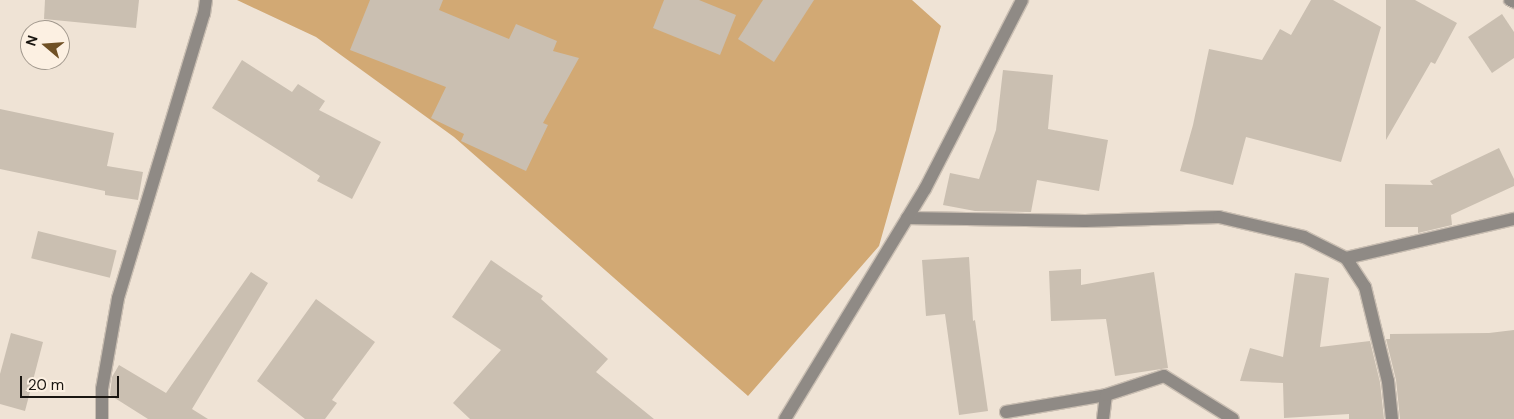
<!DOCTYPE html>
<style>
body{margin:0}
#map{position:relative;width:1514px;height:419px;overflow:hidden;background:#efe3d5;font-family:"DM Sans",sans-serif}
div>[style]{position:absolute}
.forest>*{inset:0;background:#d2a974}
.building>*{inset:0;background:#cabfb1;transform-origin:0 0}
.roads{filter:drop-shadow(1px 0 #c9beb2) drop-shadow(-1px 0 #c9beb2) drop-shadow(0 1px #c9beb2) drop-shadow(0 -1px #c9beb2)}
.minor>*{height:12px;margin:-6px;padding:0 6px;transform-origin:6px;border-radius:6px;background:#8f8a85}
span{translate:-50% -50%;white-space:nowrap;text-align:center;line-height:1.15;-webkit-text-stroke:4px #fcf0e2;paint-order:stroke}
.north{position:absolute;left:20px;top:20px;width:50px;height:50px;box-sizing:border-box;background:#fcf0e2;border:1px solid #a2998e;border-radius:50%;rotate:288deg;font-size:14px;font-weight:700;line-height:20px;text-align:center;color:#1a1611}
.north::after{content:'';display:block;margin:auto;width:18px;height:22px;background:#6f5025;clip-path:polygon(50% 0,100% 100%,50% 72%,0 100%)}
.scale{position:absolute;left:20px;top:376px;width:99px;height:22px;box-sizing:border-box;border:2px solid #1a1611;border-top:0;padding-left:6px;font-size:15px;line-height:18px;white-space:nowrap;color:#1a1611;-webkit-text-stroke:4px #fcf0e2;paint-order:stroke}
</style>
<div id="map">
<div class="forest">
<div style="clip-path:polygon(237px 0,912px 0,941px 26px,879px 246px,748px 396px,454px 137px,316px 37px)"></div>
</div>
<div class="building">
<div style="clip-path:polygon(45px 0,139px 0,136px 28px,44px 19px)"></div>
<div style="clip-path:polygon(370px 0,443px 0,439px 10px,509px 39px,516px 24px,557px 41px,553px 51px,579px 58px,543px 123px,548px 125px,526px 171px,461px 141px,464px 134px,431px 118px,446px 87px,350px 50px)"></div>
<div style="clip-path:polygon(664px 0,699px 0,736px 15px,720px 55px,653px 28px)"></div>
<div style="clip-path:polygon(763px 0,814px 0,774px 62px,738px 39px)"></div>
<div style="clip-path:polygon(1311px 0,1333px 0,1381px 27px,1341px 162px,1246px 137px,1233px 185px,1180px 171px,1193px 125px,1209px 49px,1262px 60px,1280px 29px,1291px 35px)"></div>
<div style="clip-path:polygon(1386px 0,1415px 0,1457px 23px,1435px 64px,1431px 62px,1386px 140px)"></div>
<div style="clip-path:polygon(1502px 14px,1514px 32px,1514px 58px,1492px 73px,1468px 37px)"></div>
<div style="clip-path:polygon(242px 60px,292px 92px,298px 84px,325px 101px,319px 110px,381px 142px,352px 199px,317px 181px,320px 176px,212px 108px)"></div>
<div style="clip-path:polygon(1003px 70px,1053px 75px,1048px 129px,1108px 140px,1099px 191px,1037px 180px,1031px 212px,975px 211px,943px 205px,950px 173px,979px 179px,996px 130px)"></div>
<div style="clip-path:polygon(0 109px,114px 133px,107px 166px,143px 172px,138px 200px,105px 195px,105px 191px,0 169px)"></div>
<div style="clip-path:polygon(1499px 148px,1514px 179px,1514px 186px,1451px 215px,1452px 225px,1418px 233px,1418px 227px,1385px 227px,1385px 184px,1433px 185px,1430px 181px)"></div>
<div style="left:38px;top:231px;width:81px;height:28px;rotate:14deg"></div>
<div style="clip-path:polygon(969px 257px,973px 321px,975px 320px,988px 411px,959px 415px,945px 314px,926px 316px,922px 260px)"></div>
<div style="clip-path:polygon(491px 260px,543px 296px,541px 299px,608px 359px,596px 372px,654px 419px,470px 419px,453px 403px,501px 350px,452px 317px)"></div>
<div style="clip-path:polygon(1081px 269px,1081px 285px,1154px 272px,1168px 368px,1115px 376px,1106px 319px,1051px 321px,1049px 271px)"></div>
<div style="clip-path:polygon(251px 272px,268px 283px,192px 409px,208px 419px,148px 419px,110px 395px,112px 377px,119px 365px,166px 393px)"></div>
<div style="clip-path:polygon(1295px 273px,1329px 278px,1320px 347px,1370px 341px,1380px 382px,1384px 419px,1349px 419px,1349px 414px,1284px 418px,1283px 383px,1240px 381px,1250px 348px,1283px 357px)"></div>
<div style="clip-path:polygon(316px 299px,375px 342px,332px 400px,337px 403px,325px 419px,305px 419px,257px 381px)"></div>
<div style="clip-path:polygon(1514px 330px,1514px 419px,1400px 419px,1396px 380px,1386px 339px,1390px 339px,1390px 334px,1489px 333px)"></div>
<div style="clip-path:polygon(11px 333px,43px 342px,25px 411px,0 404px,0 374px)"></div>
</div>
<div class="roads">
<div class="minor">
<div style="left:1510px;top:0;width:4px;rotate:27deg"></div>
<div style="left:907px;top:218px;width:178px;rotate:1deg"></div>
<div style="left:1085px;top:221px;width:134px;rotate:-1.7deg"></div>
<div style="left:1219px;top:217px;width:87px;rotate:13.2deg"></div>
<div style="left:1304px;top:237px;width:47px;rotate:26.6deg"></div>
<div style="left:1346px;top:258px;width:35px;rotate:57deg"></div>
<div style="left:1365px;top:287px;width:97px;rotate:76.3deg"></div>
<div style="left:1388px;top:381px;width:38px;rotate:84deg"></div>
<div style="left:1346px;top:258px;width:172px;rotate:-13.1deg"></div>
<div style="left:1006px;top:412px;width:101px;rotate:-9.6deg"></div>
<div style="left:102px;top:419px;width:30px;rotate:-90deg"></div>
<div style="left:102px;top:389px;width:92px;rotate:-80deg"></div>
<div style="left:118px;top:298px;width:297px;rotate:-73.2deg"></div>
<div style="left:204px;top:14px;width:14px;rotate:-82deg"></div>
<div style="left:785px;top:419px;width:269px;rotate:-58.7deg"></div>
<div style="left:925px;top:189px;width:212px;rotate:-62.8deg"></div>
<div style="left:1103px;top:419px;width:24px;rotate:-83deg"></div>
<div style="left:1106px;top:395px;width:61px;rotate:-18.1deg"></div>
<div style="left:1164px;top:376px;width:81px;rotate:31.9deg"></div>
</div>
</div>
<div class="north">N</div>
<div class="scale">20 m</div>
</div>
